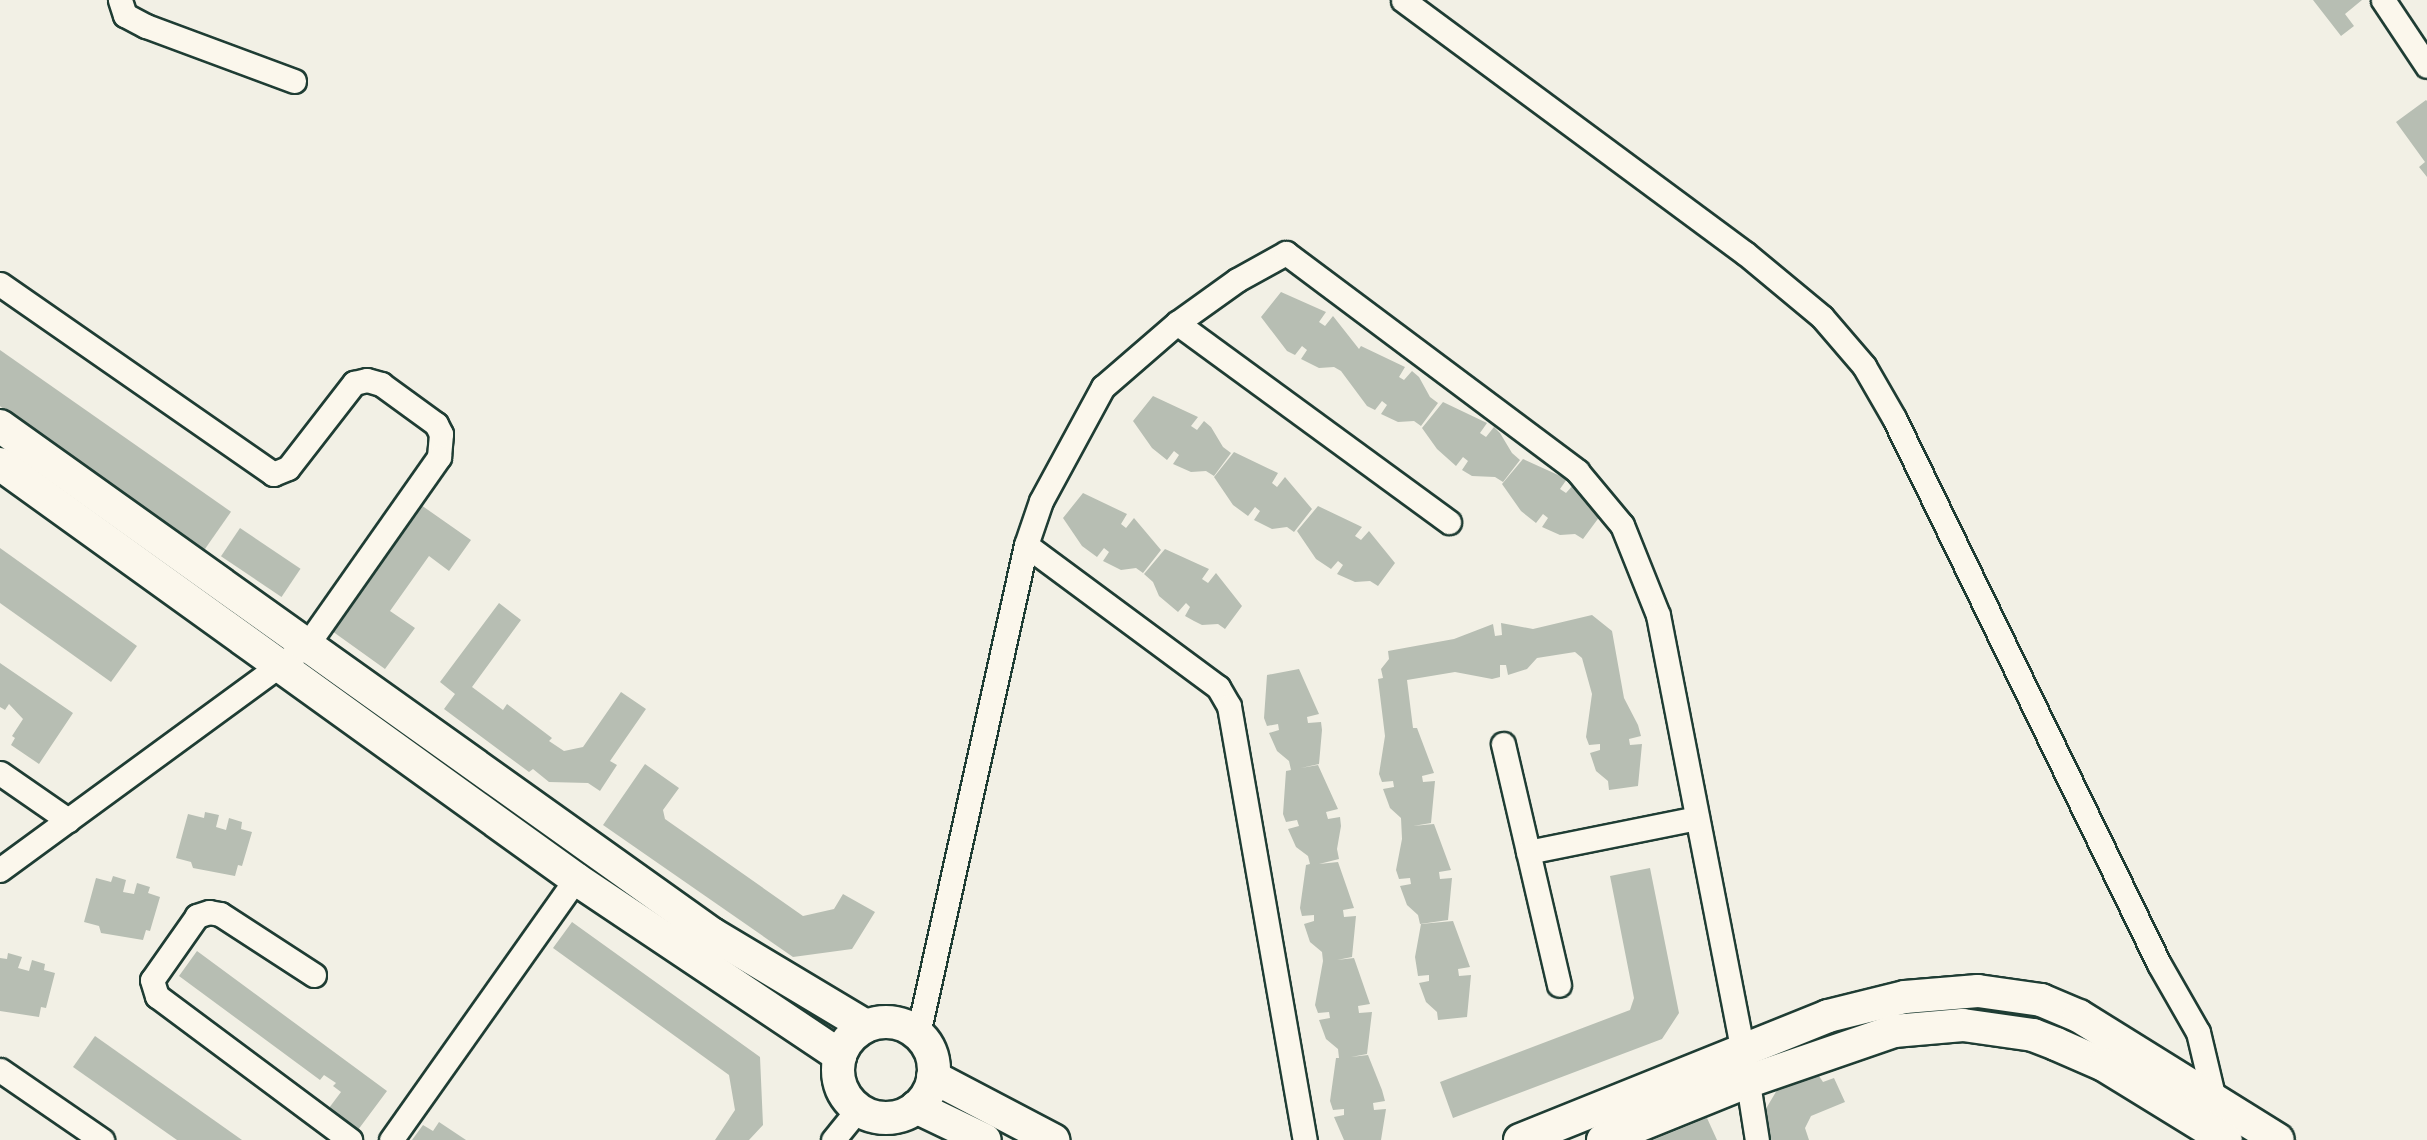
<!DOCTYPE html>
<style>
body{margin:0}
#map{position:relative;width:2427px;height:1140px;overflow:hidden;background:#f2f0e5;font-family:"Balsamiq Sans",sans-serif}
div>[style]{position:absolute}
.building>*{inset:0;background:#b7beb3;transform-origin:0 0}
.roads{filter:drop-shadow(2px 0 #1f3d34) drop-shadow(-2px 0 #1f3d34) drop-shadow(0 2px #1f3d34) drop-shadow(0 -2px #1f3d34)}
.minor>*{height:23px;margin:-11.5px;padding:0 11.5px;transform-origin:11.5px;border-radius:11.5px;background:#fbf7ec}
.secondary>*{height:32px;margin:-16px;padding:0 16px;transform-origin:16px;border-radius:16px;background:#fbf7ec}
.secondary>.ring{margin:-16px;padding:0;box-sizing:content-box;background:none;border:32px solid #fbf7ec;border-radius:50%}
span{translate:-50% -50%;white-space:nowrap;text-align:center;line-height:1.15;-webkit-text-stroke:6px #fbf7ec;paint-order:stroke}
</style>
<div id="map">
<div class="building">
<div style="clip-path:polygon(2313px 0,2362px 0,2345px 14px,2354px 26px,2341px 36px)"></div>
<div style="clip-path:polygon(2426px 100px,2427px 101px,2427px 177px,2419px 167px,2425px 162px,2396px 122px)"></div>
<div style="clip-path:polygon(1281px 292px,1326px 312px,1319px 322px,1325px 326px,1333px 316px,1359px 349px,1361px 346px,1405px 367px,1399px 377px,1404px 380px,1412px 371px,1419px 377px,1430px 397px,1438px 403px,1421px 426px,1414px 421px,1398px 422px,1381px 414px,1387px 405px,1382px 401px,1375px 410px,1367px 406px,1341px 371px,1334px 367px,1319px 368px,1301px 359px,1307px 350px,1302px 346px,1295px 355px,1287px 351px,1261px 317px)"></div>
<div style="left:0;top:350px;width:282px;height:46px;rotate:35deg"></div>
<div style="clip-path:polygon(1153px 396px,1198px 417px,1191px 426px,1197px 430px,1204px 421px,1211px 427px,1223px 447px,1231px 453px,1214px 476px,1206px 471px,1191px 472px,1173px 464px,1179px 455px,1174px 451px,1167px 460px,1152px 448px,1133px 421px)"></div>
<div style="clip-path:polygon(1443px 402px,1487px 423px,1480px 433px,1486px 437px,1494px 427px,1500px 433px,1512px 453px,1520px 460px,1503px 482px,1495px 477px,1472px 476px,1462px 470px,1468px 461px,1463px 457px,1456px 466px,1437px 449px,1422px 428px)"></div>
<div style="clip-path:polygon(1234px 452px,1278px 473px,1272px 483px,1277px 487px,1285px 477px,1312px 509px,1294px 532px,1287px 527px,1272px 529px,1254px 520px,1260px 511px,1255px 507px,1248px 516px,1233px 505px,1214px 477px)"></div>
<div style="clip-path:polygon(1523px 459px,1567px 479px,1560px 489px,1566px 493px,1574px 484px,1600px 516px,1583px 539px,1575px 534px,1560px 535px,1542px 527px,1548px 518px,1543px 514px,1536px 523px,1521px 511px,1502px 484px)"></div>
<div style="clip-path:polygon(1083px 493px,1127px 514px,1121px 524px,1126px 528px,1134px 518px,1161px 550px,1143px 573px,1136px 568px,1121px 570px,1103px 561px,1109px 552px,1104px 548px,1097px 557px,1082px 546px,1063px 518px)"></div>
<div style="clip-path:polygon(421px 505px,471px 540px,449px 571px,429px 556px,390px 611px,415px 628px,385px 669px,332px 631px)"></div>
<div style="clip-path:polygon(1318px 506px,1362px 527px,1355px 536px,1361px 540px,1369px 531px,1395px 563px,1378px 586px,1370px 581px,1355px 582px,1337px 574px,1343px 565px,1338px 561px,1331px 569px,1316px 559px,1297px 531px)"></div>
<div style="left:240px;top:528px;width:73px;height:34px;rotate:34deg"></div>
<div style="clip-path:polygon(0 548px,137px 646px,111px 682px,0 603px)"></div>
<div style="clip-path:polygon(1165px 549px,1209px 569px,1202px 579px,1208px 583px,1216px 573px,1242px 606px,1225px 629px,1218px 624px,1202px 625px,1194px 621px,1185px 616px,1190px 607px,1186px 603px,1178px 612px,1159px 596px,1153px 582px,1144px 574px)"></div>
<div style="clip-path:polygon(499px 603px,521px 620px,472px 687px,503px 710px,507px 704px,552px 738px,549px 741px,564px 751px,583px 747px,621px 692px,646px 709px,610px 761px,617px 765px,600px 791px,588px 783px,549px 782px,533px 769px,529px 772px,444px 709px,455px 694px,440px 682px)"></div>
<div style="clip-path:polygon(1592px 615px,1612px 631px,1624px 698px,1638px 725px,1641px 736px,1629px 739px,1630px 745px,1642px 744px,1638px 786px,1609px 790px,1608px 781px,1596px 771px,1590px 753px,1600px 750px,1600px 744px,1589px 745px,1586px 737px,1592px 694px,1582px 658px,1575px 652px,1537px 658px,1527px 669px,1508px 675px,1506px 665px,1500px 665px,1500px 677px,1492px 679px,1455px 672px,1407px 680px,1413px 728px,1417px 728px,1434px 773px,1422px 776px,1423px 782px,1435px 781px,1431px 823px,1413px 826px,1434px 824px,1451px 870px,1439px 872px,1440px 879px,1452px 878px,1448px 920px,1420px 924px,1418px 915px,1407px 905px,1400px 886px,1411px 884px,1410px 878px,1399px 879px,1396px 870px,1402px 839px,1401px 818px,1390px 808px,1383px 789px,1394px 787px,1393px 781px,1382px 782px,1379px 774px,1385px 736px,1378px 679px,1383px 678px,1381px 669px,1389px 659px,1388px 651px,1454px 639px,1493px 624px,1495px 636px,1502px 635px,1501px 623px,1533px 629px)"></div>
<div style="clip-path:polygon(0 663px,73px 713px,39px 764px,11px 745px,15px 738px,12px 736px,23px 719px,9px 704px,5px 710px,0 707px)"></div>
<div style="clip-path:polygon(1299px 669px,1319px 714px,1307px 717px,1308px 723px,1321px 722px,1322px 730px,1319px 764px,1301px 768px,1318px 765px,1338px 809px,1326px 812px,1328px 819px,1340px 817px,1341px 826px,1337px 849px,1339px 859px,1319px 864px,1338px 862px,1354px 908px,1343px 910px,1344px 917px,1356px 916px,1352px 957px,1337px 960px,1354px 958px,1370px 1004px,1358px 1006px,1359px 1013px,1372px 1012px,1367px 1054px,1351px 1057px,1368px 1055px,1382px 1090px,1385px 1101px,1373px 1103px,1374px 1110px,1386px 1109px,1381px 1140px,1344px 1140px,1334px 1117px,1344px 1115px,1344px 1109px,1333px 1110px,1330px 1101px,1336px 1058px,1339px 1058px,1338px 1049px,1326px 1039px,1319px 1020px,1330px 1018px,1329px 1012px,1318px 1013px,1315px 1005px,1323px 961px,1322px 952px,1310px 942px,1304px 924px,1314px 921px,1314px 915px,1302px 916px,1300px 908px,1306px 865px,1310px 864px,1308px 856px,1296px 847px,1288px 829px,1299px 826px,1297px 820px,1286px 822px,1283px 814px,1286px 771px,1291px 770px,1289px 761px,1277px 751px,1269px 733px,1279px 730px,1278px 724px,1267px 726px,1264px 718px,1267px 675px)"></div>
<div style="clip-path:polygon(645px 764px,679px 788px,663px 810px,665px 819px,803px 916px,834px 909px,843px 894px,875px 912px,852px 949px,793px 957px,603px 825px)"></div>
<div style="clip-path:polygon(205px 812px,219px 815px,216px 827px,226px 830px,229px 818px,242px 822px,241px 829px,252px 832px,242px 866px,238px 865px,235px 876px,193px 868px,191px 862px,176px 858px,188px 814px,204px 818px)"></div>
<div style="clip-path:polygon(1650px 868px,1679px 1013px,1662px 1039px,1453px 1118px,1440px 1082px,1630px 1010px,1634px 998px,1610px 876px)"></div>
<div style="clip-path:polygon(113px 876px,126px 880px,123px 892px,134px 894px,137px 883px,150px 887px,148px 893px,160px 897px,150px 931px,146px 930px,143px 940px,101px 933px,99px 926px,84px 922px,96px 878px,111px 882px)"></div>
<div style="clip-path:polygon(1453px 921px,1470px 967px,1458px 969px,1459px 976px,1471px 975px,1467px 1017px,1438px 1020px,1437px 1012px,1426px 1002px,1419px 983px,1429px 981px,1429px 975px,1418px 976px,1415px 957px,1421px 924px)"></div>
<div style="clip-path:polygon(572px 922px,760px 1057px,763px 1125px,749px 1140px,715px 1140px,735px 1110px,729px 1075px,553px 948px)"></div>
<div style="clip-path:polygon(197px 951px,387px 1091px,352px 1138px,326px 1119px,333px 1110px,329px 1108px,341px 1092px,333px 1086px,336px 1083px,324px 1075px,320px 1080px,179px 976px)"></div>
<div style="clip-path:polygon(8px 953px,22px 957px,18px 968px,29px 971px,32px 960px,45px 964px,44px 970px,55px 973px,46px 1008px,41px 1007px,39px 1017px,0 1011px,0 958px,7px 959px)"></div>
<div style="clip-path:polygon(95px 1036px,242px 1140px,177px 1140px,73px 1067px)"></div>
<div style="clip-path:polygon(1815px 1070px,1823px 1082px,1834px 1078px,1845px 1102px,1811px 1116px,1805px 1128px,1809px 1140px,1771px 1140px,1764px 1112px,1780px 1085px)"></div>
<div style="clip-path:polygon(1707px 1118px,1717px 1140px,1653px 1140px)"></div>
<div style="clip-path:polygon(439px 1122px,466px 1140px,412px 1140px,423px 1125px,433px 1131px)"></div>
</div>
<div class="roads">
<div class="minor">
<div style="left:120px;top:0;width:16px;rotate:72deg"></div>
<div style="left:125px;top:15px;width:24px;rotate:28deg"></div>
<div style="left:146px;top:26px;width:158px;rotate:20.4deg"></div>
<div style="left:1403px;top:0;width:425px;rotate:36.5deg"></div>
<div style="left:1745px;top:253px;width:100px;rotate:39.7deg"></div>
<div style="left:1822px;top:317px;width:65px;rotate:49.4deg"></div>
<div style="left:1864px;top:366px;width:60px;rotate:60deg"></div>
<div style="left:1894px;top:418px;width:607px;rotate:64.11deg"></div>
<div style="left:2159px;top:964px;width:78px;rotate:60.2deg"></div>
<div style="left:2198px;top:1032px;width:69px;rotate:76.6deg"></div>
<div style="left:2214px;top:1099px;width:8px;rotate:113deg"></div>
<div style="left:2383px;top:0;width:79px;rotate:56.3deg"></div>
<div style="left:0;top:284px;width:333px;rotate:34.8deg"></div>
<div style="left:273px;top:474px;width:16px;rotate:-22deg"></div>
<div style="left:288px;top:468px;width:108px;rotate:-52.2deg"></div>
<div style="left:354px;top:383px;width:13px;rotate:-13deg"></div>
<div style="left:367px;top:380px;width:15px;rotate:16deg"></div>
<div style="left:381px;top:384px;width:68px;rotate:36deg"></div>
<div style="left:436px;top:424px;width:11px;rotate:63deg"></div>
<div style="left:441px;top:434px;width:23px;rotate:95deg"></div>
<div style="left:439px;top:457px;width:230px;rotate:125.1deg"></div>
<div style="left:307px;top:645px;width:381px;rotate:143.8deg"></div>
<div style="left:1177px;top:323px;width:337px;rotate:36.2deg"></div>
<div style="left:1026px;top:545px;width:239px;rotate:36.5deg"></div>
<div style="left:1218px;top:687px;width:22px;rotate:60deg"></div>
<div style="left:1229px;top:706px;width:441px;rotate:80.1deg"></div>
<div style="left:1503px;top:744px;width:247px;rotate:76.9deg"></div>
<div style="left:0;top:773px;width:83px;rotate:34.7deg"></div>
<div style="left:1528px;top:852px;width:171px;rotate:-11.4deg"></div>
<div style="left:314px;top:975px;width:112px;rotate:-147deg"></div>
<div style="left:220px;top:914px;width:11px;rotate:-170deg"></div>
<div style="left:209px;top:912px;width:13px;rotate:162deg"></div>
<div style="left:197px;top:916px;width:78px;rotate:125.1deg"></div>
<div style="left:152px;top:980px;width:17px;rotate:73deg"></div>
<div style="left:157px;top:996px;width:241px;rotate:36.7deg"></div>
<div style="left:918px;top:1034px;width:501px;rotate:-77.55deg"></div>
<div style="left:1026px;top:545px;width:46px;rotate:-71.2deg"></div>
<div style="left:1041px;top:501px;width:130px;rotate:-61.5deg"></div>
<div style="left:1103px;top:387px;width:98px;rotate:-40.9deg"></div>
<div style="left:1177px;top:323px;width:74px;rotate:-35.6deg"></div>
<div style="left:1237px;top:280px;width:56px;rotate:-28.9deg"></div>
<div style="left:1286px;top:253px;width:364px;rotate:36.8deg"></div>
<div style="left:1577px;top:471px;width:70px;rotate:50.2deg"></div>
<div style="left:1622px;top:525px;width:97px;rotate:68.2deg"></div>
<div style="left:1658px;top:615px;width:444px;rotate:79deg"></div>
<div style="left:1743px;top:1051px;width:90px;rotate:81.1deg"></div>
<div style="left:0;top:1070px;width:124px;rotate:34.5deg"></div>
<div style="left:391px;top:1140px;width:320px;rotate:-54.7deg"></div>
<div style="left:833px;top:1140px;width:40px;rotate:-51deg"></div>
</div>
<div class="secondary">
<div style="left:0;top:426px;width:875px;rotate:35.51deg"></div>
<div style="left:712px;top:934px;width:179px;rotate:30.9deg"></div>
<div style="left:0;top:464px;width:710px;rotate:35.77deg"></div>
<div style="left:576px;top:879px;width:318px;rotate:33.8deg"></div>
<div class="ring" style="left:838px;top:1022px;width:64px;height:64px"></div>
<div style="left:933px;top:1077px;width:136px;rotate:27.7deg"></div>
<div style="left:916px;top:1107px;width:76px;rotate:25.6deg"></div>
<div style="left:1520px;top:1140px;width:332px;rotate:-21.9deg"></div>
<div style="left:1828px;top:1016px;width:79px;rotate:-13.9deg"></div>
<div style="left:1905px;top:997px;width:73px;rotate:-4.7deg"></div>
<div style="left:1978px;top:991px;width:64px;rotate:8.1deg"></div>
<div style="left:2041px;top:1000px;width:41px;rotate:22.8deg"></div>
<div style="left:2079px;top:1016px;width:234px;rotate:31.9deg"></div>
<div style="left:1603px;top:1140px;width:154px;rotate:-22.1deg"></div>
<div style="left:1746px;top:1082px;width:157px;rotate:-19deg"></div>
<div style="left:1894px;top:1031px;width:69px;rotate:-5deg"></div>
<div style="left:1963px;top:1025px;width:71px;rotate:8.1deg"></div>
<div style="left:2033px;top:1035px;width:25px;rotate:21deg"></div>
<div style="left:2056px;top:1044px;width:52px;rotate:23.6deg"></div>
<div style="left:2104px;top:1065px;width:143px;rotate:31.6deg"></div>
</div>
</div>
</div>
